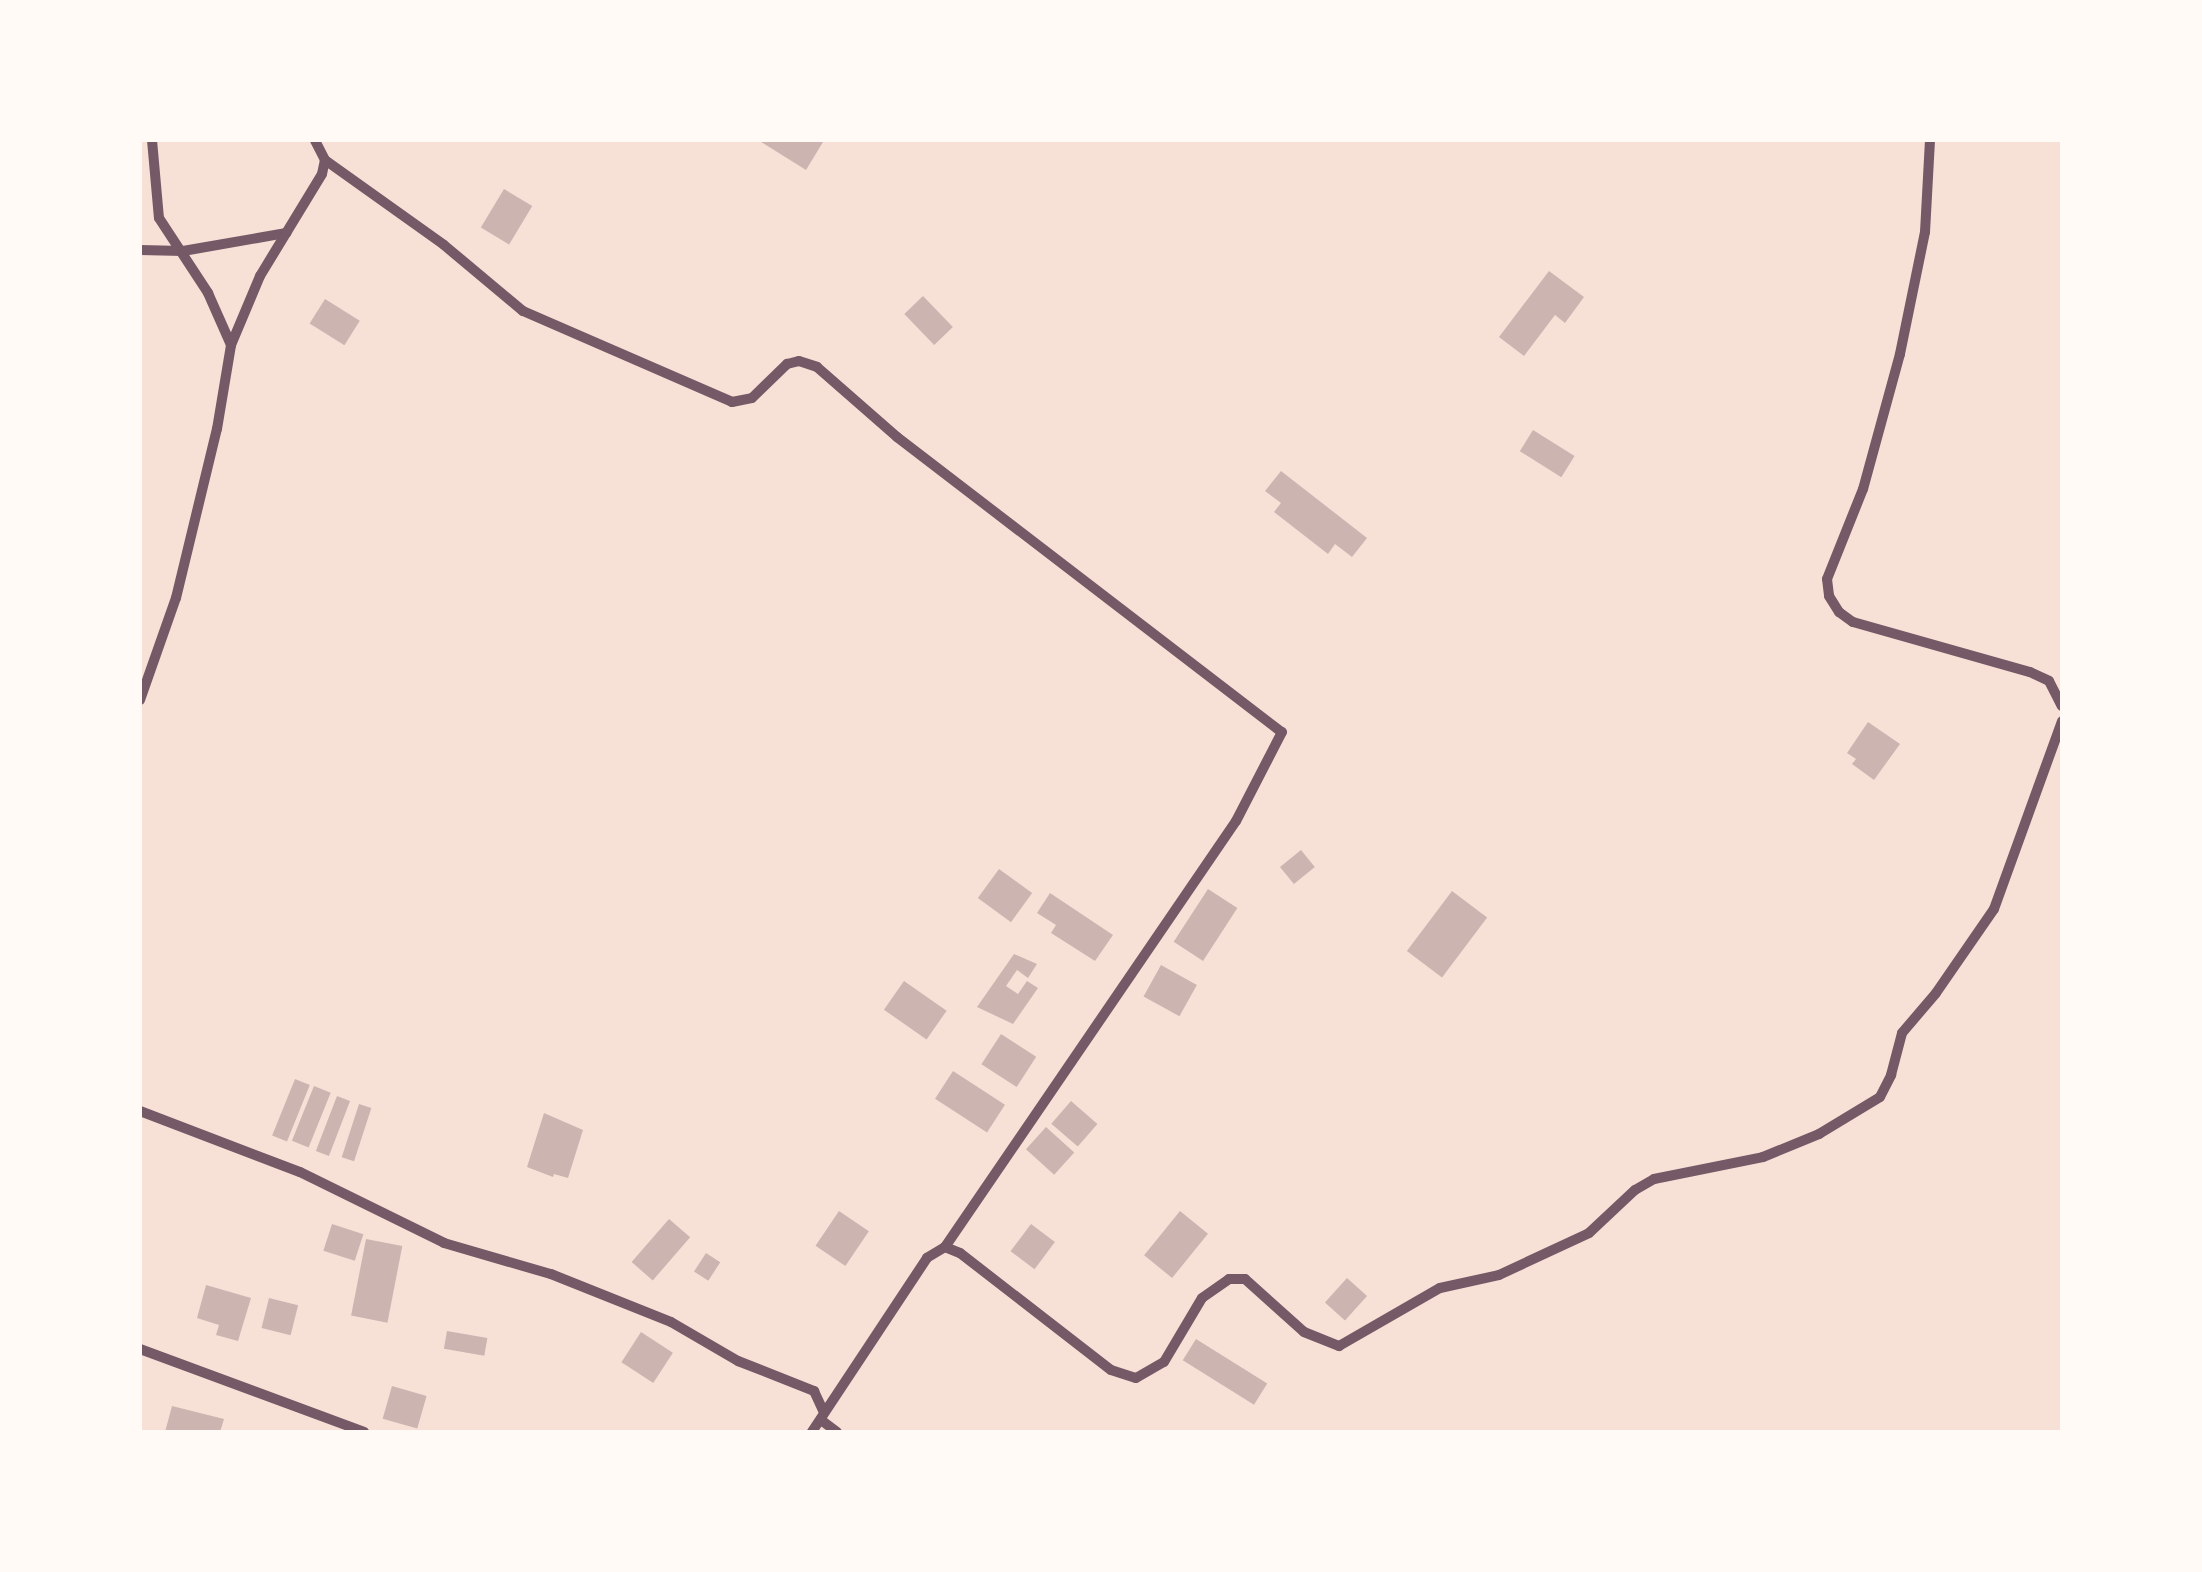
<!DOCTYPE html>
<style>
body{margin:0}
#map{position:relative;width:2202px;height:1572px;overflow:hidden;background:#f7e1d7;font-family:"Varela Round",sans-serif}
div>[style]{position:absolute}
.building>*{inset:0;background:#ccb4b1;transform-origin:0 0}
.minor>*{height:10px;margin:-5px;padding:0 5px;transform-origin:5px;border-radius:5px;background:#755966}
span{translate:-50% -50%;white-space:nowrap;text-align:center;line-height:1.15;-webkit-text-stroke:10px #fffaf5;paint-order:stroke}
.frame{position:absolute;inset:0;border:142px solid #fffaf5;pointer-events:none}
</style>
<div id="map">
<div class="building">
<div style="clip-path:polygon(758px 140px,820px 140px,823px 142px,806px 170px)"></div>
<div style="left:504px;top:189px;width:33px;height:45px;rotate:31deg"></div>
<div style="clip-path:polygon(1549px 271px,1584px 297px,1565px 323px,1555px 315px,1524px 356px,1499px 337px)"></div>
<div style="left:923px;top:296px;width:43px;height:26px;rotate:46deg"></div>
<div style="left:325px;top:299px;width:41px;height:29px;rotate:32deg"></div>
<div style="left:1533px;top:430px;width:49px;height:25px;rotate:32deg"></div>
<div style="clip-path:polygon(1281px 471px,1367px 538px,1352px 557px,1335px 544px,1328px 554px,1274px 512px,1281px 503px,1265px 491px)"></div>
<div style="clip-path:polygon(1868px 722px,1900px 744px,1874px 780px,1852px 764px,1856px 759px,1847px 753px)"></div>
<div style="left:1301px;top:850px;width:22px;height:27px;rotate:51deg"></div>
<div style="left:999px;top:869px;width:41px;height:36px;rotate:36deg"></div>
<div style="left:1208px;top:889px;width:35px;height:63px;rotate:33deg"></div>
<div style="left:1452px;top:891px;width:44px;height:75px;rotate:37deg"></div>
<div style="clip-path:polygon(1050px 893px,1113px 935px,1095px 961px,1051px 933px,1056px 925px,1037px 913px)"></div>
<div style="clip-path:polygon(1014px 954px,1037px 964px,1028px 978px,1017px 970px,1006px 986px,1018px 994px,1027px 981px,1038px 988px,1013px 1024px,977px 1007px)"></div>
<div style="left:1161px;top:965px;width:41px;height:36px;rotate:29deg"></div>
<div style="left:904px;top:981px;width:52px;height:35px;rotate:35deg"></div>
<div style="left:1001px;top:1034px;width:42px;height:36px;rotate:33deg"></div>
<div style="left:953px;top:1071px;width:62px;height:33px;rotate:33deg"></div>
<div style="left:295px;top:1079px;width:16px;height:61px;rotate:22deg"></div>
<div style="left:314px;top:1086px;width:18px;height:59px;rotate:22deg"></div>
<div style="left:337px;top:1096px;width:14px;height:59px;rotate:21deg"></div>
<div style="left:1071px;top:1101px;width:35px;height:30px;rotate:41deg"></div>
<div style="left:359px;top:1104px;width:13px;height:56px;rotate:18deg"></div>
<div style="clip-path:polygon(544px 1113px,583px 1130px,568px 1178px,554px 1174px,553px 1177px,527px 1167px)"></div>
<div style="left:1046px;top:1127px;width:38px;height:30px;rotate:42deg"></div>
<div style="left:839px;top:1211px;width:36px;height:42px;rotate:34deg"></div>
<div style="left:1180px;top:1211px;width:36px;height:57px;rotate:39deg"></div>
<div style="left:669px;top:1219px;width:28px;height:57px;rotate:41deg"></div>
<div style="left:332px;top:1224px;width:33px;height:28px;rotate:18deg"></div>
<div style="left:1031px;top:1224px;width:30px;height:34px;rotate:37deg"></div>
<div style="left:366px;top:1239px;width:37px;height:78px;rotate:11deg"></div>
<div style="left:706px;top:1253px;width:17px;height:22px;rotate:33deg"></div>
<div style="left:1347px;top:1278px;width:27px;height:33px;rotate:42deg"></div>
<div style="clip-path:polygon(206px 1285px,251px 1298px,238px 1341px,216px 1335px,219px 1325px,197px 1318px)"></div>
<div style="left:269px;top:1298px;width:30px;height:31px;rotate:14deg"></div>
<div style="left:447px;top:1331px;width:41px;height:18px;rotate:10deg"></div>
<div style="left:641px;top:1332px;width:38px;height:36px;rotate:33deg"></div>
<div style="left:1196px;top:1339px;width:84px;height:25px;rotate:32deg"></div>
<div style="left:392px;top:1386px;width:36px;height:34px;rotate:16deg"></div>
<div style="clip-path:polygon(172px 1406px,224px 1419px,220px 1432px,165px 1432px)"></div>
</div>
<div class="minor">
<div style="left:152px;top:140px;width:78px;rotate:84.9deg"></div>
<div style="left:159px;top:218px;width:90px;rotate:56.8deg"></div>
<div style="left:208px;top:293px;width:57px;rotate:66.1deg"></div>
<div style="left:1930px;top:140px;width:92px;rotate:93.1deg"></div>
<div style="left:1925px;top:232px;width:125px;rotate:101.6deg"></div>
<div style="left:1900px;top:354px;width:140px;rotate:105.3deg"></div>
<div style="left:1863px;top:489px;width:97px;rotate:111.8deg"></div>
<div style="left:1827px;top:579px;width:17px;rotate:83deg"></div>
<div style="left:1829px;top:596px;width:19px;rotate:58deg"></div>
<div style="left:1839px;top:612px;width:17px;rotate:36deg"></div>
<div style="left:1853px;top:622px;width:184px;rotate:15.8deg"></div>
<div style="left:2030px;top:672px;width:21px;rotate:25deg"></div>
<div style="left:2049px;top:681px;width:28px;rotate:63deg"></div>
<div style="left:325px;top:160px;width:146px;rotate:35.5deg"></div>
<div style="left:444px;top:245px;width:103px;rotate:39.9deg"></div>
<div style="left:523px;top:311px;width:228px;rotate:23.5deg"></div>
<div style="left:732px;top:402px;width:20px;rotate:-11deg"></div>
<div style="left:752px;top:398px;width:49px;rotate:-44.2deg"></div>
<div style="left:787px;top:364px;width:12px;rotate:-14deg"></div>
<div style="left:799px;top:361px;width:19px;rotate:18deg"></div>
<div style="left:817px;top:367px;width:106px;rotate:41.2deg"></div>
<div style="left:897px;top:437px;width:485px;rotate:37.5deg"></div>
<div style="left:1282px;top:732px;width:100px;rotate:117.3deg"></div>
<div style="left:1236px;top:821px;width:516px;rotate:124.34deg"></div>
<div style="left:945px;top:1247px;width:21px;rotate:149deg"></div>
<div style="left:927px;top:1258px;width:209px;rotate:123.5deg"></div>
<div style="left:140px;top:250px;width:43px;rotate:1.3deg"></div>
<div style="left:183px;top:251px;width:105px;rotate:-9.9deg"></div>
<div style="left:140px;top:700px;width:108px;rotate:-70.6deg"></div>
<div style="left:176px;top:598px;width:174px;rotate:-76.4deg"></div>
<div style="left:217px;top:429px;width:85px;rotate:-80.5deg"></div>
<div style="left:231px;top:345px;width:75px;rotate:-67.2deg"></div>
<div style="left:260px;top:276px;width:119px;rotate:-58.7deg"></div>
<div style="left:322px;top:174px;width:14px;rotate:-78deg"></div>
<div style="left:325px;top:160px;width:22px;rotate:-117deg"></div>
<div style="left:140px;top:1111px;width:171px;rotate:20.9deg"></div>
<div style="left:300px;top:1172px;width:161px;rotate:26.2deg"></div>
<div style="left:444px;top:1243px;width:111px;rotate:16.2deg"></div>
<div style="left:551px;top:1274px;width:129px;rotate:21.8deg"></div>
<div style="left:671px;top:1322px;width:78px;rotate:30.2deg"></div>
<div style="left:738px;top:1361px;width:82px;rotate:21.5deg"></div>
<div style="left:814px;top:1391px;width:21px;rotate:65deg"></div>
<div style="left:945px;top:1247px;width:16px;rotate:22deg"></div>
<div style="left:960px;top:1253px;width:191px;rotate:37.8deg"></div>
<div style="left:1111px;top:1370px;width:26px;rotate:18deg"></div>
<div style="left:1136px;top:1378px;width:32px;rotate:-30deg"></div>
<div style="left:1164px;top:1362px;width:74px;rotate:-59.3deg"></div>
<div style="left:1202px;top:1298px;width:33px;rotate:-35deg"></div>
<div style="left:1229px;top:1279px;width:16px"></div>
<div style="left:1245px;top:1279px;width:79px;rotate:41.9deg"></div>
<div style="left:1304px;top:1332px;width:38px;rotate:22deg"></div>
<div style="left:1339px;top:1346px;width:116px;rotate:-29.9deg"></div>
<div style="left:1440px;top:1288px;width:60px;rotate:-12.4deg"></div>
<div style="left:1499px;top:1275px;width:99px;rotate:-25deg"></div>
<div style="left:1589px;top:1233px;width:63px;rotate:-43.1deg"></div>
<div style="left:1635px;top:1190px;width:22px;rotate:-30deg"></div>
<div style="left:1654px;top:1179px;width:111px;rotate:-11.4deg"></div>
<div style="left:1763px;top:1157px;width:61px;rotate:-22.3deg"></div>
<div style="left:1819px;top:1134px;width:71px;rotate:-31.2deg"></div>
<div style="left:1880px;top:1097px;width:25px;rotate:-63deg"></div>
<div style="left:1891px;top:1075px;width:43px;rotate:-75.3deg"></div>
<div style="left:1902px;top:1033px;width:52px;rotate:-49.6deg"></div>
<div style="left:1936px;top:993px;width:102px;rotate:-55.4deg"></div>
<div style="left:1994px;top:909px;width:200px;rotate:-70.1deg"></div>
<div style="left:140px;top:1349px;width:239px;rotate:20.3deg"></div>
<div style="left:821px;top:1420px;width:20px;rotate:37deg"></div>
</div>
<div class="frame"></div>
</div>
